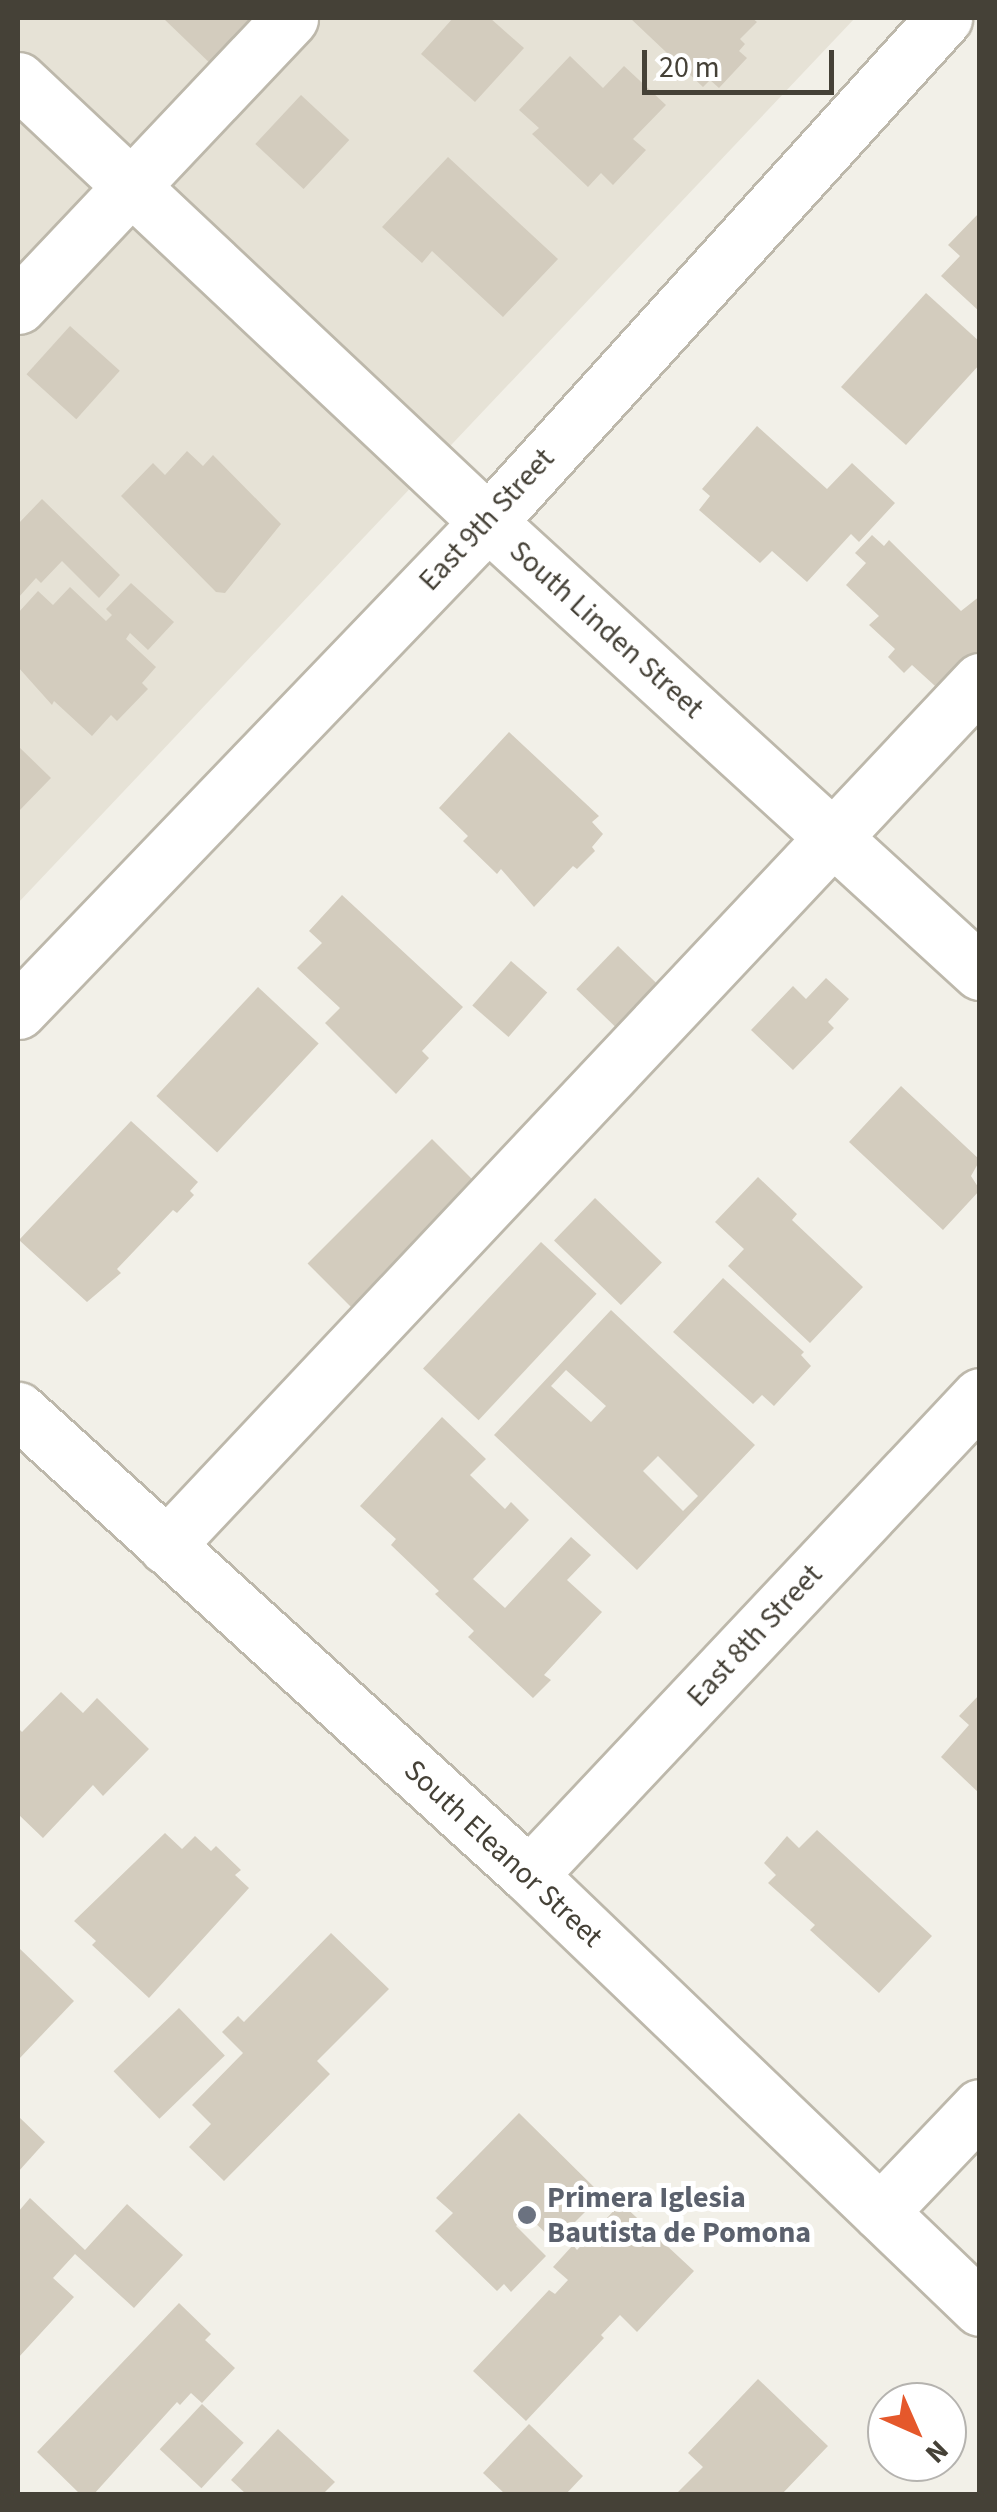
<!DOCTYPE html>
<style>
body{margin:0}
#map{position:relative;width:997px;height:2512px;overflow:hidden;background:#f2f0e8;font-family:"Source Sans 3",sans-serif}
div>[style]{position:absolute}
.residential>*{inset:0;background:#e6e2d6}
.building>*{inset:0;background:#d3ccbe;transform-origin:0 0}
.roads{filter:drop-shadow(2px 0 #bdb8ab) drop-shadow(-2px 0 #bdb8ab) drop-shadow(0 2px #bdb8ab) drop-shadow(0 -2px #bdb8ab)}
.minor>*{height:55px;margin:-27.5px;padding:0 27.5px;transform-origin:27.5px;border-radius:27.5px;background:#fff}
.dots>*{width:28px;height:28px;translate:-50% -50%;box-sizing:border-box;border:5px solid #fff;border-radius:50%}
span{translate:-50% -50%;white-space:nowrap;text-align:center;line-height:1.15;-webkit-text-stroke:10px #fff;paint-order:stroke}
.street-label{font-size:30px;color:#454137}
.worship-label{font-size:30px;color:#5b616d;font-weight:700}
.left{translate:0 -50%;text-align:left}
.frame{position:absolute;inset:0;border:20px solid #454137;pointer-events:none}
.north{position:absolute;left:867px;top:2382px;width:100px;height:100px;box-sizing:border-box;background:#fff;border:2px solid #b5b3af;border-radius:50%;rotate:135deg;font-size:28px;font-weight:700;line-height:40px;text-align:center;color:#454137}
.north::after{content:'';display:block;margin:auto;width:35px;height:45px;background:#e5582b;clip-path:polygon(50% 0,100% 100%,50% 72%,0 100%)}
.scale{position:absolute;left:642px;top:50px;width:192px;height:45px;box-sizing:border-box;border:5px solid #454137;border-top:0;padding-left:12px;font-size:30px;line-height:35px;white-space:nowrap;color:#454137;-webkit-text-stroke:8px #fff;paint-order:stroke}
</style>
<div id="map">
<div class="residential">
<div style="clip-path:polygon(18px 18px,855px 18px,18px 903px)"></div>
</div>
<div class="building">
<div style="clip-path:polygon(163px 18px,264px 18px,216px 69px)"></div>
<div style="clip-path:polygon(453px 18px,490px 18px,524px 48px,475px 102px,421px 54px)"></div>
<div style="clip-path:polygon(630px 18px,752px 18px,757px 22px,740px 39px,745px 44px,739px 51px,747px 58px,719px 88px,710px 80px,703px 87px)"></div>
<div style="clip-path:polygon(570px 56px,603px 88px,624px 66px,666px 105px,633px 139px,646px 150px,613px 185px,601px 173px,588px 187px,532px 134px,539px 128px,519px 110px)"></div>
<div style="left:301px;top:95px;width:66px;height:67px;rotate:43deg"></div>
<div style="clip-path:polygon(448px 157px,558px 259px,503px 317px,432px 251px,422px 263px,382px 227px)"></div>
<div style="clip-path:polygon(980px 212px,980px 312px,941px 276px,960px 256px,948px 245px)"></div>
<div style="clip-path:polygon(926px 293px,980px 342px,980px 364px,906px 445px,841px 387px)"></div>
<div style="left:70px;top:326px;width:67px;height:65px;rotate:42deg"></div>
<div style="clip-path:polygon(757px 426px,827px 489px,852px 463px,895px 503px,859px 542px,851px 534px,807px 582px,772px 551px,760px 563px,699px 510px,710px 496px,702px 489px)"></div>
<div style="clip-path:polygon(187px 451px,203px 466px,213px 455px,281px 524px,225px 593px,216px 592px,121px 496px,153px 463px,165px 475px)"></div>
<div style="clip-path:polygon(42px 499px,120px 575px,99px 598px,62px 561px,41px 583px,36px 578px,18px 598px,18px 524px)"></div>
<div style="clip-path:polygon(872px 535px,884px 546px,889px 540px,961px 611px,980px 596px,980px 658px,945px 695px,912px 665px,904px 673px,888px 657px,895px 649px,869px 625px,879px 616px,846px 585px,866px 563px,855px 553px)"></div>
<div style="clip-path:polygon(131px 583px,174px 622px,148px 650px,130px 633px,126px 639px,156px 667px,142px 683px,148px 689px,117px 721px,111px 715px,92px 736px,54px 701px,52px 705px,18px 667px,18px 613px,38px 591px,53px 605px,70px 587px,106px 621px,112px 615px,106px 609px)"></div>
<div style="clip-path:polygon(509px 732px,599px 816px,592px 822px,603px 834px,592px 847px,595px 851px,577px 869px,573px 866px,534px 907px,501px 869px,497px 874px,463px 841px,468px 836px,439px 808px)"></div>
<div style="clip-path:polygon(18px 746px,51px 778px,18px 812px)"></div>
<div style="clip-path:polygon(342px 895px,463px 1007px,422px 1051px,429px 1058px,396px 1094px,325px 1023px,340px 1008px,297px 968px,322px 943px,309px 931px)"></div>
<div style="left:618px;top:946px;width:69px;height:60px;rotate:44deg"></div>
<div style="left:511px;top:961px;width:48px;height:59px;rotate:41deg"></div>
<div style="clip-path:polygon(826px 978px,849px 999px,828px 1022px,834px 1028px,793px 1070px,751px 1030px,793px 986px,806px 999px)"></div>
<div style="left:258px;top:987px;width:83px;height:149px;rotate:43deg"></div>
<div style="clip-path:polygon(901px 1086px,980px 1160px,971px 1176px,980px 1190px,943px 1230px,849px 1142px)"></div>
<div style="clip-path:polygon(131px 1121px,198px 1182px,190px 1191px,194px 1195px,177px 1213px,173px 1210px,117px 1269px,121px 1273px,87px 1302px,19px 1240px)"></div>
<div style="left:432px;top:1139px;width:83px;height:176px;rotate:45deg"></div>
<div style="clip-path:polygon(758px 1177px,797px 1214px,792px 1220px,863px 1287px,810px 1343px,728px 1266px,744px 1249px,715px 1222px)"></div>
<div style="left:595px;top:1198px;width:93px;height:59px;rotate:44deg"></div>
<div style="left:541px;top:1242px;width:76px;height:173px;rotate:43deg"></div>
<div style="clip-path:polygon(723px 1278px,804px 1352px,801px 1355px,811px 1366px,774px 1406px,762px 1395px,753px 1404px,673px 1332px)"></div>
<div style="clip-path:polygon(evenodd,611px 1310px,755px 1445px,637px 1570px,494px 1435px,611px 1310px,566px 1370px,606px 1406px,591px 1422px,551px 1386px,566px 1370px,611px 1310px,658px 1456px,698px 1496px,683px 1511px,643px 1471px,658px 1456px)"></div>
<div style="clip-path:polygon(442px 1417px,486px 1459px,470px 1475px,505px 1509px,511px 1502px,529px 1520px,473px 1579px,505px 1608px,571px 1537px,591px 1555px,567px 1580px,602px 1612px,544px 1675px,551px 1680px,533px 1698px,468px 1637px,474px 1631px,435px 1594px,439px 1591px,391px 1545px,396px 1539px,360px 1506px)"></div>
<div style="clip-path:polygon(61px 1692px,83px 1713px,97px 1698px,149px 1749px,103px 1796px,93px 1785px,43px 1838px,18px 1814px,18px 1728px,22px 1732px)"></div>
<div style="clip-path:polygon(980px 1694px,980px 1794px,941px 1757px,969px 1725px,959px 1716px)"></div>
<div style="clip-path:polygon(817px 1830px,932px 1936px,879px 1993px,810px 1930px,815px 1925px,768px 1883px,776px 1875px,764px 1863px,787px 1836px,799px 1848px)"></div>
<div style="clip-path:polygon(165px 1833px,182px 1849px,195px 1836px,211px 1851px,216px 1846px,241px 1870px,235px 1875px,249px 1888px,149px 1998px,92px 1945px,96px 1941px,74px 1921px)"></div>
<div style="clip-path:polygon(331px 1933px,389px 1989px,317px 2061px,330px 2074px,224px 2181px,189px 2147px,211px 2124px,192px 2105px,243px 2053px,222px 2032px,238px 2016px,244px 2022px)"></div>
<div style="clip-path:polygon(18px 1947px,74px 2001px,18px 2060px)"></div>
<div style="left:179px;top:2008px;width:66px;height:91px;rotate:46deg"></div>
<div style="clip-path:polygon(519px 2113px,602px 2195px,555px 2242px,527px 2215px,516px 2226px,546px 2256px,511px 2292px,504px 2284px,497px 2291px,435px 2231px,453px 2213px,436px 2198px)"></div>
<div style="clip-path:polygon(18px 2116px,45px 2142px,18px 2172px)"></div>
<div style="clip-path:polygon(30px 2198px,85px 2250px,127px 2204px,183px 2255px,134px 2308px,75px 2254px,53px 2278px,74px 2297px,18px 2358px,18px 2212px)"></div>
<div style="clip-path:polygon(621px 2203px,694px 2271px,637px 2332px,620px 2315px,601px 2335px,604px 2338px,526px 2421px,473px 2371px,549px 2290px,555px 2294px,568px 2280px,553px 2267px,573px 2245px,577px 2250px)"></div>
<div style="clip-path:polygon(179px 2303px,211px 2334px,205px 2340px,235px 2368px,202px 2403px,191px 2393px,180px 2405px,177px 2402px,94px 2494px,80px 2494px,37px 2452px)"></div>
<div style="clip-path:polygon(758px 2379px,828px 2446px,782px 2494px,676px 2494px,703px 2467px,688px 2453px)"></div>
<div style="left:202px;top:2404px;width:57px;height:62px;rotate:43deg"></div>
<div style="clip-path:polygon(529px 2424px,583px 2476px,566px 2494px,505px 2494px,483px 2473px)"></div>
<div style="clip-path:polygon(278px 2429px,335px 2482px,323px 2494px,246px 2494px,231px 2480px)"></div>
</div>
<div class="roads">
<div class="minor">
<div style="left:18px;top:80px;width:645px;rotate:43.24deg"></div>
<div style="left:488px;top:522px;width:667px;rotate:42.45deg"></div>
<div style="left:18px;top:306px;width:396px;rotate:-46.6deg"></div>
<div style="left:18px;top:1011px;width:678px;rotate:-46.14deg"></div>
<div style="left:488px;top:522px;width:680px;rotate:-47.86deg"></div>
<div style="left:18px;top:1410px;width:691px;rotate:42.3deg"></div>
<div style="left:529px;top:1875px;width:625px;rotate:43.83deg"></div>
<div style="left:166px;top:1546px;width:1188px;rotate:-46.74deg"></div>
<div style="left:529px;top:1875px;width:658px;rotate:-46.72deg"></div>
<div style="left:880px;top:2212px;width:145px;rotate:-46.4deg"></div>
</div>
</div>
<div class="dots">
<div style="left:527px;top:2215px;background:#6b7280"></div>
</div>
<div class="street-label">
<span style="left:487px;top:520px;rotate:-47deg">East 9th Street</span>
<span style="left:606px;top:630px;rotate:42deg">South Linden Street</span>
<span style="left:755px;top:1636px;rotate:-47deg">East 8th Street</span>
<span style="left:503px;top:1854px;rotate:43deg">South Eleanor Street</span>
</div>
<div class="worship-label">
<span class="left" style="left:547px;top:2215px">Primera Iglesia<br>Bautista de Pomona</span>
</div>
<div class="frame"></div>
<div class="north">N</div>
<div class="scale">20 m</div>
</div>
